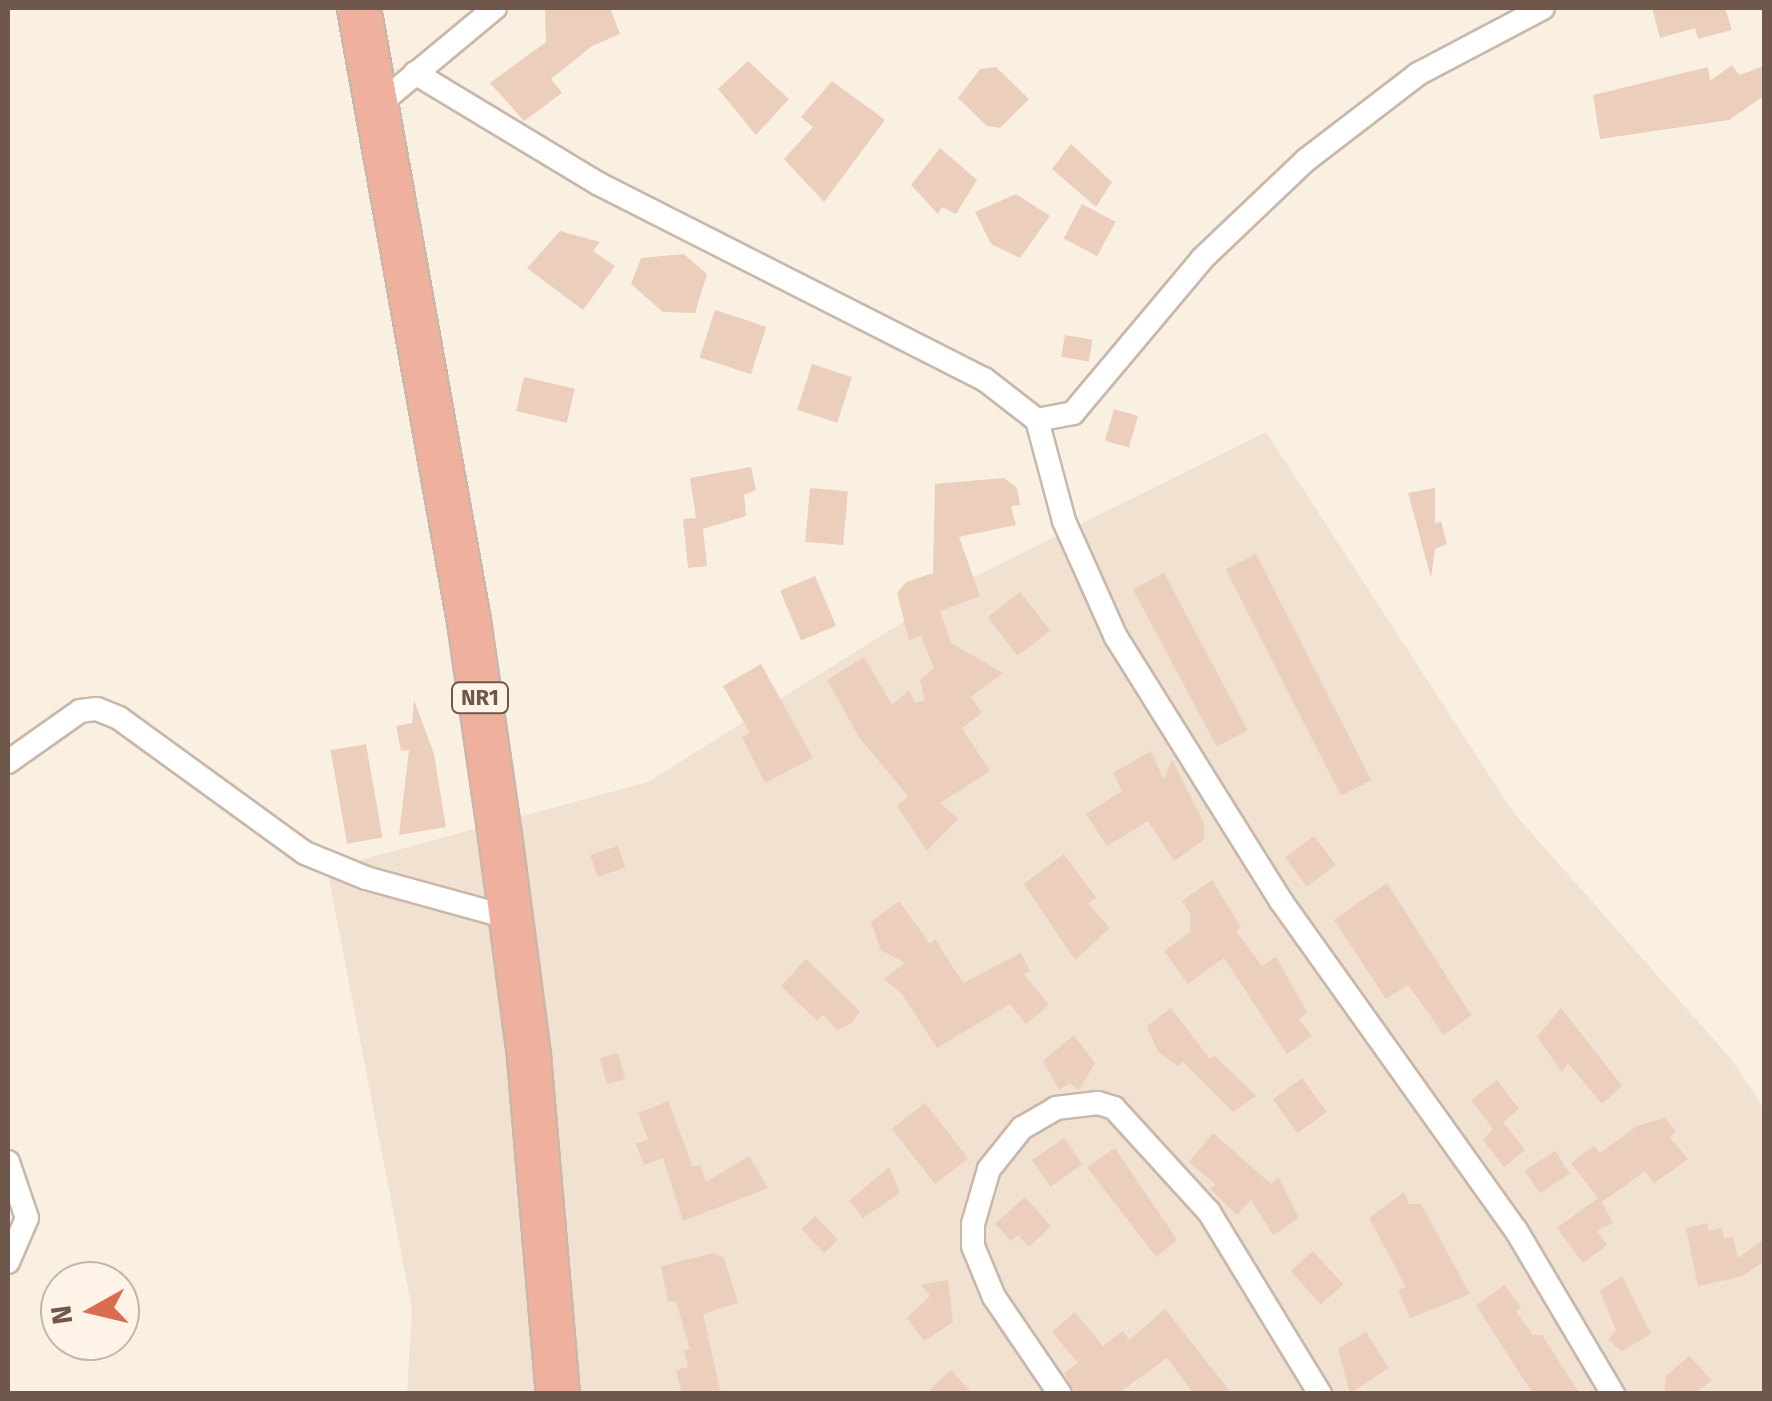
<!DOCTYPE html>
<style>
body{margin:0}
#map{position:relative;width:1772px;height:1401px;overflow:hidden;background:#faf0e2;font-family:"Fira Sans",sans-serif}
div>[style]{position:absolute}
.residential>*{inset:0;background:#f0e1d1}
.building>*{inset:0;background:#eccebc;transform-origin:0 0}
.roads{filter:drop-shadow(2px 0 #c9b7aa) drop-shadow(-2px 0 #c9b7aa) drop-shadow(0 2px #c9b7aa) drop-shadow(0 -2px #c9b7aa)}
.street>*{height:22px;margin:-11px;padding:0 11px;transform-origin:11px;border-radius:11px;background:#fff}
.highway>*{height:42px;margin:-21px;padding:0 21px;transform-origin:21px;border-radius:21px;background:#efb19e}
span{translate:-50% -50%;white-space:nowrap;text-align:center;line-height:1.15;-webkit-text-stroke:9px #fdf4e7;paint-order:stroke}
.shield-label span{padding:2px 8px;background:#fdf4e7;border:2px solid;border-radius:8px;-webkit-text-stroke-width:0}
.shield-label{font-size:22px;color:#6f574b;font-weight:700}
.frame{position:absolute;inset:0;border:10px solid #6f574b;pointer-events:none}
.north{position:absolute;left:40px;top:1261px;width:100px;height:100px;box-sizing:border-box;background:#fdf4e7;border:2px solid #c4b5a9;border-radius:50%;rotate:262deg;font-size:28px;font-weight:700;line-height:40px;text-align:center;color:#6f574b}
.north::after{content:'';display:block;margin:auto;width:35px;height:45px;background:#d96c51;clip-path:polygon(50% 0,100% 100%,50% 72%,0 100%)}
</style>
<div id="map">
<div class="residential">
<div style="clip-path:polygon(1266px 432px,1513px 812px,1731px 1059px,1764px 1109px,1764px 1393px,407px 1393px,412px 1309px,327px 869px,648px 782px,976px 576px)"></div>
</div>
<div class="building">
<div style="clip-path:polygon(545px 8px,610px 8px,620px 34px,592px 46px,551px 79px,562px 93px,524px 121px,490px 83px,546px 42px)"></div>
<div style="clip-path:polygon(1652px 8px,1725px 8px,1732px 30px,1698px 39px,1695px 28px,1660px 38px)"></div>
<div style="clip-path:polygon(748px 61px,789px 99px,756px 135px,718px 89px)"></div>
<div style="clip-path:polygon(1732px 65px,1739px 75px,1764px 66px,1764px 96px,1729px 120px,1600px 139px,1593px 95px,1708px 67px,1710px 81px)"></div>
<div style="clip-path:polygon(996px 67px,1029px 99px,1000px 128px,987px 126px,958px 98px,980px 69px)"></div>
<div style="clip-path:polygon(832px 81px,885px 120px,824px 202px,784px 159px,813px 127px,801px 117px)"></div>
<div style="clip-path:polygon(1071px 144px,1112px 182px,1096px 207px,1052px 169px)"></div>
<div style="clip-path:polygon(940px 148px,977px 180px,956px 214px,942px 207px,938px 214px,911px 185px)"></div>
<div style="clip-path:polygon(1016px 194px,1050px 216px,1020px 258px,991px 244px,975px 212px)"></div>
<div style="left:1082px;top:204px;width:38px;height:39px;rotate:28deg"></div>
<div style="clip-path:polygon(560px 231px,600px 242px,593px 251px,615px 266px,583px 310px,527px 268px)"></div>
<div style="clip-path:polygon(684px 254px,707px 274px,695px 313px,663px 312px,631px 284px,641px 258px)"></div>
<div style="left:715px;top:310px;width:54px;height:50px;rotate:18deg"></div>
<div style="left:1065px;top:335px;width:28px;height:22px;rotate:10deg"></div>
<div style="left:812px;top:364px;width:42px;height:48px;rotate:18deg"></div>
<div style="left:524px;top:377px;width:52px;height:35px;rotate:13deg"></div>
<div style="left:1114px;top:409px;width:25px;height:33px;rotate:16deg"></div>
<div style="clip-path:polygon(751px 467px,756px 490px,744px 495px,746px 516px,703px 529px,707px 566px,688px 568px,683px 519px,696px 518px,690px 478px)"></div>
<div style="clip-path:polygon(1004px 478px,1017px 488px,1020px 505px,1011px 506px,1016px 525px,959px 537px,980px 596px,940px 611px,951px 643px,1003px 673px,971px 697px,982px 713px,962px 728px,990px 771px,940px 803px,958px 819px,927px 851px,897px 806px,908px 796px,859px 737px,827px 680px,864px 657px,892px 705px,909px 690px,915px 703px,925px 700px,920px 680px,934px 668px,921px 636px,909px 640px,897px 593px,906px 582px,933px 573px,935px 484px)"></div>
<div style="left:810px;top:488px;width:38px;height:54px;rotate:5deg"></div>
<div style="clip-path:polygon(1435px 488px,1435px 524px,1441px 521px,1447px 544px,1435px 549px,1431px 578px,1408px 493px)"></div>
<div style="left:1256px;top:554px;width:254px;height:34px;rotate:63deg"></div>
<div style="left:1164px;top:573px;width:178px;height:35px;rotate:62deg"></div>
<div style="left:815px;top:576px;width:54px;height:38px;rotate:67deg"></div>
<div style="left:1020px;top:592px;width:49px;height:41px;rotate:52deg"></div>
<div style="clip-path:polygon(761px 664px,813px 758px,765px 783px,742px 737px,750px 733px,723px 686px)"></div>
<div style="clip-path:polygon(414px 700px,434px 754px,446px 827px,399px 835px,409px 750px,401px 751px,396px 726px,412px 723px)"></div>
<div style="left:366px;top:744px;width:95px;height:36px;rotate:80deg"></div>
<div style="clip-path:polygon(1151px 751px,1164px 780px,1172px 760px,1204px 823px,1204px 840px,1174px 861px,1148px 821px,1107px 846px,1086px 814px,1122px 791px,1113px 773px)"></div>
<div style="left:1314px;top:836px;width:36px;height:36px;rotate:53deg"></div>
<div style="left:618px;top:846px;width:23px;height:29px;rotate:72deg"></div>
<div style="clip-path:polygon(1064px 854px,1096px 898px,1088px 904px,1110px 928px,1075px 960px,1024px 884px)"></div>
<div style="clip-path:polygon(1212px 880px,1241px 927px,1236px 931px,1262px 966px,1276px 957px,1307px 1012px,1299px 1019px,1312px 1036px,1287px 1054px,1224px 958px,1188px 984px,1164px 951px,1190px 932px,1191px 915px,1182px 901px)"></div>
<div style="clip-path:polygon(1387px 883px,1471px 1015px,1444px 1035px,1408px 985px,1386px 999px,1334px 920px)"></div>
<div style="clip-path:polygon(899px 901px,930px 944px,935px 939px,963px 983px,1021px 953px,1030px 971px,1024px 974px,1049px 1005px,1026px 1024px,1010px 1004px,937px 1048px,902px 994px,884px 979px,905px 963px,881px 950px,871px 922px)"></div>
<div style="clip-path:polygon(806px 959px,860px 1011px,852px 1023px,838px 1030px,823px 1015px,817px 1021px,781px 986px)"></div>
<div style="clip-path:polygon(1171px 1008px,1210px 1059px,1214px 1055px,1256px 1096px,1233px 1112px,1183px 1062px,1178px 1066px,1158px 1052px,1147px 1026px)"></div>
<div style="clip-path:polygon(1561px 1008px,1622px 1086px,1602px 1104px,1568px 1063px,1562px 1072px,1537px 1037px)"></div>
<div style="clip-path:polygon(1074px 1035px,1095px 1063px,1079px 1090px,1070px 1083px,1059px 1090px,1043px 1061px)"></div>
<div style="left:618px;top:1053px;width:27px;height:19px;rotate:75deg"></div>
<div style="left:1302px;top:1078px;width:42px;height:36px;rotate:54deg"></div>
<div style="clip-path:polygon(1497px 1080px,1519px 1109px,1503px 1122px,1525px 1150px,1504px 1167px,1483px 1140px,1493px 1129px,1471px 1100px)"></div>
<div style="clip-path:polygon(668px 1101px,693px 1167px,700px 1165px,706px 1182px,749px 1156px,768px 1188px,683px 1221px,663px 1158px,644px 1165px,636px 1144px,648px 1139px,638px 1113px)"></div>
<div style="left:925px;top:1103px;width:70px;height:42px;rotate:52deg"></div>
<div style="clip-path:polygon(1665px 1118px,1676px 1131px,1670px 1138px,1688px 1159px,1654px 1183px,1645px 1171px,1602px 1202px,1613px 1223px,1597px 1231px,1607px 1245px,1583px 1263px,1557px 1228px,1598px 1198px,1571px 1163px,1594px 1146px,1600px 1153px,1637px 1126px)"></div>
<div style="clip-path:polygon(1213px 1133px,1271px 1184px,1278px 1177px,1299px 1218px,1273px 1235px,1251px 1200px,1237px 1215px,1210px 1189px,1215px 1184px,1189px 1162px)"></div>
<div style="left:1064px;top:1138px;width:32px;height:39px;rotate:55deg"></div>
<div style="clip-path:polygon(1115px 1148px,1177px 1240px,1156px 1257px,1087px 1167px)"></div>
<div style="left:1555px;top:1151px;width:27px;height:36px;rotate:57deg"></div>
<div style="clip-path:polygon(889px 1167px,900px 1193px,863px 1218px,849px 1201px)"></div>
<div style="clip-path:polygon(1404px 1192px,1409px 1204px,1421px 1204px,1470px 1294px,1410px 1318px,1398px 1290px,1406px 1287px,1369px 1218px)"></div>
<div style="clip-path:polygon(1025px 1197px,1051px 1226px,1029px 1247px,1018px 1235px,1011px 1241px,995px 1224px)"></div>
<div style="left:815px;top:1216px;width:33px;height:19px;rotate:46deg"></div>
<div style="clip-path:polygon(1707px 1223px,1709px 1231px,1722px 1228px,1724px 1239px,1733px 1237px,1738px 1258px,1764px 1239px,1764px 1261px,1743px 1276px,1698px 1286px,1686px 1228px)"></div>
<div style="left:1313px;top:1251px;width:45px;height:30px;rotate:48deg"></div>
<div style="clip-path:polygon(714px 1253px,724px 1258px,738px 1303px,703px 1314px,721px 1394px,682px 1394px,676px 1370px,688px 1367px,684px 1350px,690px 1349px,676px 1302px,668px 1301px,661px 1266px)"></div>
<div style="clip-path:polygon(1622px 1276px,1651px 1334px,1622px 1351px,1608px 1340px,1616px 1330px,1600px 1291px)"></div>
<div style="clip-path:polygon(948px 1280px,953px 1322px,924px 1341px,907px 1318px,930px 1296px,921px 1285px)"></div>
<div style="clip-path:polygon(1505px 1285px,1521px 1308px,1516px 1312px,1533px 1335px,1542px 1335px,1580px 1394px,1533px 1394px,1476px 1305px)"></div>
<div style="clip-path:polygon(1165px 1309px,1232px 1394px,1194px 1394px,1167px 1358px,1117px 1394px,1076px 1394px,1064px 1373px,1078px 1363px,1052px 1332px,1075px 1312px,1103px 1346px,1123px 1331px,1129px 1340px)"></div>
<div style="clip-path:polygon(1366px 1332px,1389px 1368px,1350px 1393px,1338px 1349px)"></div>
<div style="clip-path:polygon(1689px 1356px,1712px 1380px,1694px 1394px,1664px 1394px,1666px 1376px)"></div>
<div style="clip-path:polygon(951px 1370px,973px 1394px,925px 1394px)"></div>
</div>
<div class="roads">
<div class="street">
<div style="left:415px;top:73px;width:215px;rotate:31.1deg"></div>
<div style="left:599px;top:184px;width:432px;rotate:26.9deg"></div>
<div style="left:984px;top:379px;width:67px;rotate:37.7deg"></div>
<div style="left:1037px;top:420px;width:105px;rotate:75deg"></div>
<div style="left:1064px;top:521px;width:127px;rotate:65.9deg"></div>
<div style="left:1116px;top:637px;width:311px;rotate:58deg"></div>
<div style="left:1281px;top:901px;width:404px;rotate:54.5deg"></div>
<div style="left:1516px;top:1230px;width:191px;rotate:59.4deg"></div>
<div style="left:378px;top:105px;width:152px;rotate:-39.7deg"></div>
<div style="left:1037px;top:420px;width:37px;rotate:-11deg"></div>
<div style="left:1073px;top:413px;width:201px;rotate:-50deg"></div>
<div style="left:1202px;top:259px;width:144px;rotate:-43.6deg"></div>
<div style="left:1306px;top:160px;width:141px;rotate:-37.5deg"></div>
<div style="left:1418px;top:74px;width:141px;rotate:-27.8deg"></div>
<div style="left:8px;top:762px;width:88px;rotate:-35.3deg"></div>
<div style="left:80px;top:711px;width:17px;rotate:-7deg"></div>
<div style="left:97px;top:709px;width:24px;rotate:22deg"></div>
<div style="left:119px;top:718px;width:230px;rotate:36deg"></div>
<div style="left:305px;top:853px;width:66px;rotate:22.3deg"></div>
<div style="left:366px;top:878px;width:150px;rotate:15.4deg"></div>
<div style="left:8px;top:1162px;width:59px;rotate:71.3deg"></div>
<div style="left:27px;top:1218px;width:48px;rotate:113.4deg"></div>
<div style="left:1060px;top:1394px;width:117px;rotate:-124.2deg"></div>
<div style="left:994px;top:1297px;width:55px;rotate:-112.4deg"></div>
<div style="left:973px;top:1246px;width:22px;rotate:-90deg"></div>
<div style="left:973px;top:1224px;width:57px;rotate:-73.8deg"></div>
<div style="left:989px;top:1169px;width:53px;rotate:-51.2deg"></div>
<div style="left:1022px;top:1128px;width:39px;rotate:-30deg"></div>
<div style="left:1056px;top:1108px;width:42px;rotate:-6.8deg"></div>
<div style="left:1098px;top:1103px;width:17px;rotate:17deg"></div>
<div style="left:1114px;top:1108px;width:141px;rotate:47.6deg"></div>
<div style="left:1209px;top:1212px;width:213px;rotate:58.6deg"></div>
</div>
<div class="highway">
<div style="left:359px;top:8px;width:623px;rotate:79.83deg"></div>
<div style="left:469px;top:621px;width:224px;rotate:81.8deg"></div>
<div style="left:501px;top:843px;width:216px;rotate:82.5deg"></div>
<div style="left:529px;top:1057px;width:338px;rotate:85.1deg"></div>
</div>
</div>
<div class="shield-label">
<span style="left:480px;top:698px">NR1</span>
</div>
<div class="frame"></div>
<div class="north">N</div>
</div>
